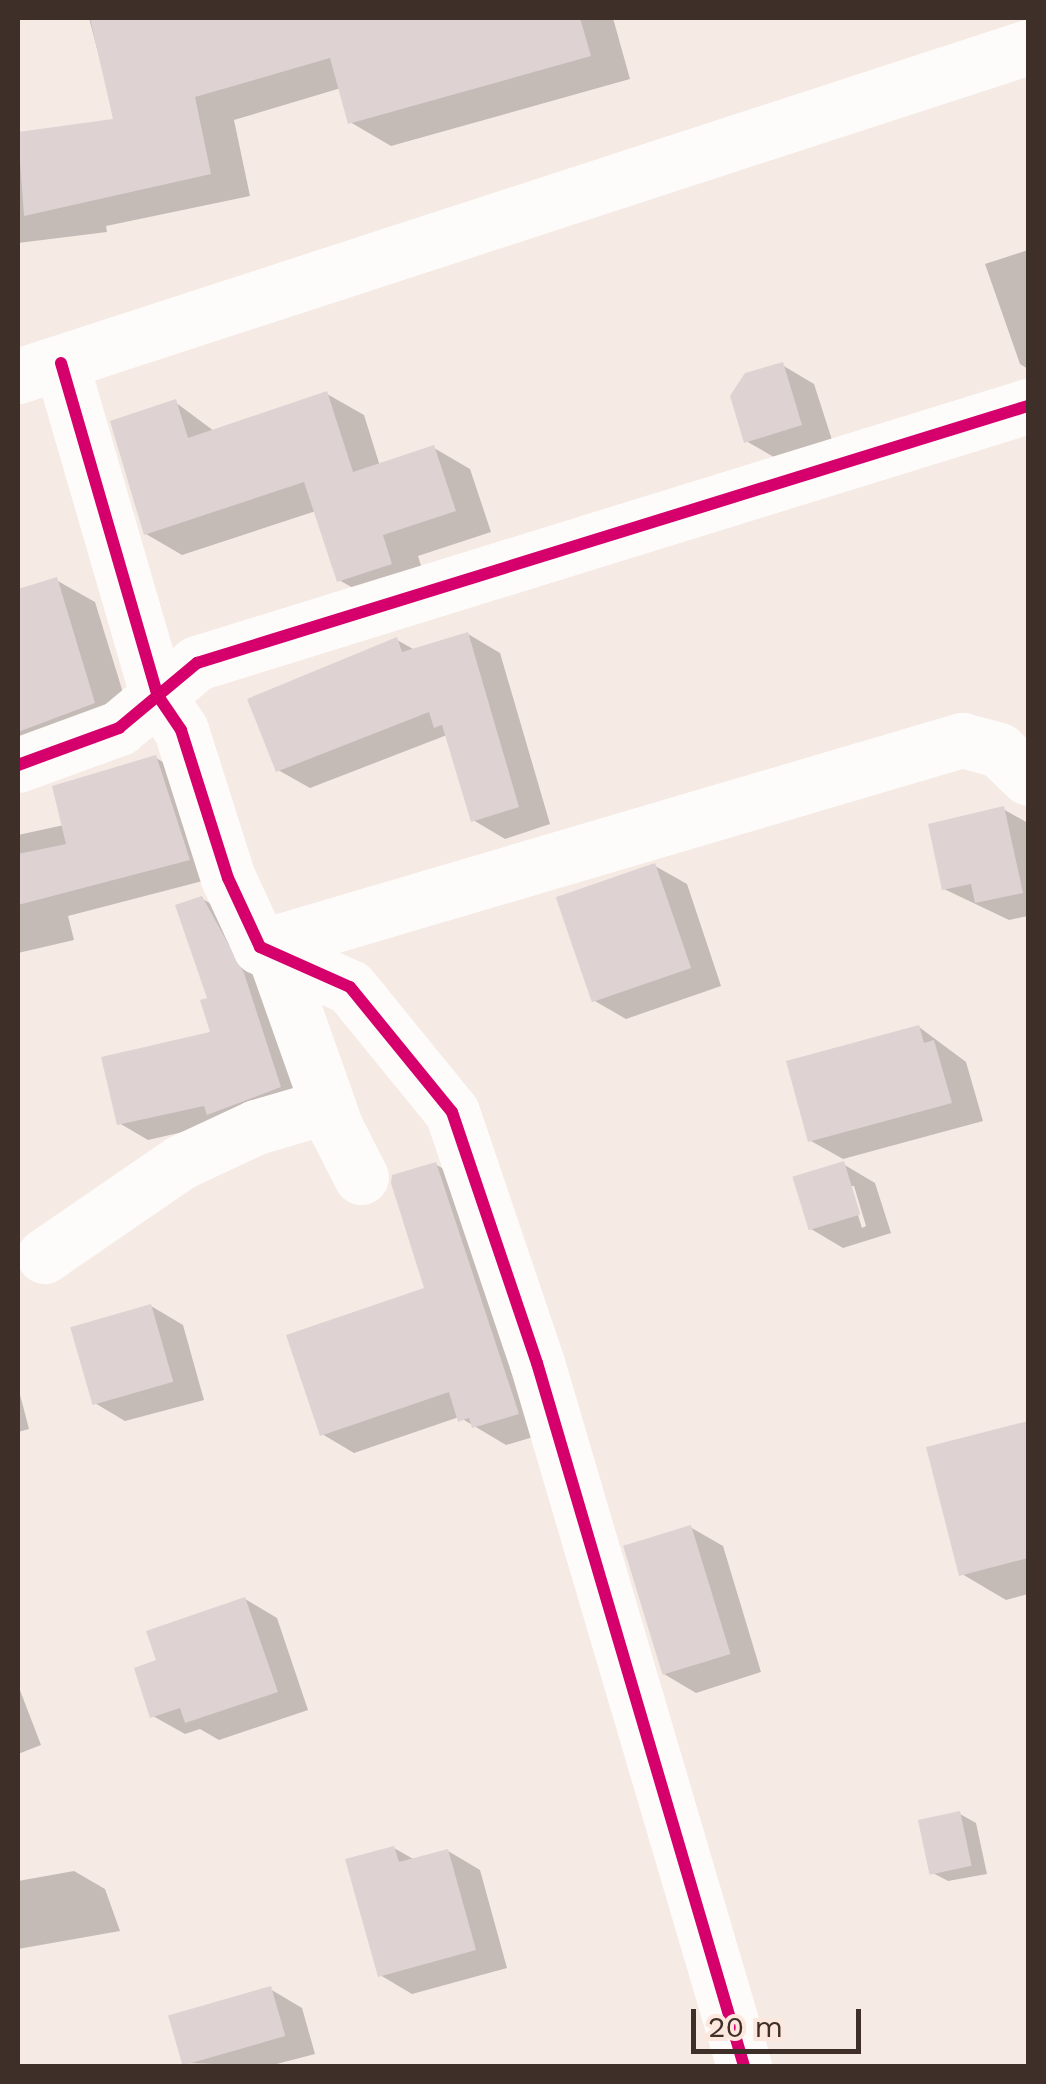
<!DOCTYPE html>
<style>
body{margin:0}
#map{position:relative;width:1046px;height:2084px;overflow:hidden;background:#f6eae4;font-family:"Work Sans",sans-serif}
div>[style]{position:absolute}
.shadow>*{inset:0;background:#0003}
.building>*{inset:0;background:#ded2d3;transform-origin:0 0}
.minor>*{height:55px;margin:-27.5px;padding:0 27.5px;transform-origin:27.5px;border-radius:27.5px;background:#fefcfb}
.tertiary>*{height:55px;margin:-27.5px;padding:0 27.5px;transform-origin:27.5px;border-radius:27.5px;background:#fefcfb}
.primary>*{height:55px;margin:-27.5px;padding:0 27.5px;transform-origin:27.5px;border-radius:27.5px;background:#fefcfb}
.cycleway>*{height:12px;margin:-6px;padding:0 6px;transform-origin:6px;border-radius:6px;background:#d6006c}
span{translate:-50% -50%;white-space:nowrap;text-align:center;line-height:1.15;-webkit-text-stroke:9px #fee7dc;paint-order:stroke}
.frame{position:absolute;inset:0;border:20px solid #3e3029;pointer-events:none}
.scale{position:absolute;left:691px;top:2009px;width:170px;height:45px;box-sizing:border-box;border:5px solid #3e3029;border-top:0;padding-left:12px;font-size:30px;line-height:35px;white-space:nowrap;color:#3e3029;-webkit-text-stroke:8px #fee7dc;paint-order:stroke}
</style>
<div id="map">
<div class="shadow">
<div style="clip-path:polygon(89px 18px,613px 18px,630px 79px,391px 146px,350px 122px,341px 88px,234px 120px,250px 196px,106px 226px,107px 232px,18px 243px,18px 135px,116px 121px)"></div>
<div style="clip-path:polygon(1028px 250px,1028px 369px,1020px 364px,985px 264px)"></div>
<div style="clip-path:polygon(782px 365px,814px 384px,833px 443px,779px 460px,746px 441px)"></div>
<div style="clip-path:polygon(327px 394px,364px 415px,380px 466px,434px 448px,470px 469px,491px 532px,418px 556px,427px 585px,376px 601px,339px 580px,316px 511px,182px 555px,146px 534px,175px 402px,214px 431px)"></div>
<div style="clip-path:polygon(56px 580px,95px 602px,133px 725px,18px 740px,18px 592px)"></div>
<div style="clip-path:polygon(468px 634px,500px 653px,550px 824px,505px 839px,473px 820px,447px 735px,310px 788px,278px 770px,397px 640px,415px 650px)"></div>
<div style="clip-path:polygon(156px 758px,186px 775px,218px 877px,68px 916px,74px 940px,18px 953px,18px 835px,64px 825px)"></div>
<div style="clip-path:polygon(1003px 809px,1028px 823px,1028px 916px,1009px 920px,944px 889px)"></div>
<div style="clip-path:polygon(655px 866px,687px 884px,721px 986px,626px 1019px,593px 1000px)"></div>
<div style="clip-path:polygon(201px 898px,230px 915px,309px 1103px,148px 1140px,119px 1123px,213px 1034px)"></div>
<div style="clip-path:polygon(919px 1027px,966px 1062px,983px 1121px,843px 1159px,811px 1141px)"></div>
<div style="clip-path:polygon(435px 1164px,468px 1183px,550px 1432px,506px 1445px,459px 1417px,354px 1453px,322px 1434px,427px 1289px)"></div>
<div style="clip-path:polygon(evenodd,843px 1164px,875px 1183px,891px 1233px,843px 1248px,811px 1229px,843px 1164px,849px 1186px,854px 1186px,866px 1226px,862px 1228px,849px 1186px)"></div>
<div style="clip-path:polygon(151px 1306px,183px 1325px,204px 1400px,125px 1421px,93px 1402px)"></div>
<div style="clip-path:polygon(18px 1387px,29px 1429px,18px 1432px)"></div>
<div style="clip-path:polygon(1025px 1424px,1028px 1594px,1006px 1600px,962px 1574px)"></div>
<div style="clip-path:polygon(690px 1527px,723px 1546px,761px 1672px,696px 1693px,664px 1674px)"></div>
<div style="clip-path:polygon(245px 1599px,277px 1618px,308px 1710px,219px 1740px,200px 1729px,185px 1734px,153px 1716px,159px 1662px)"></div>
<div style="clip-path:polygon(18px 1685px,41px 1745px,18px 1754px)"></div>
<div style="clip-path:polygon(960px 1814px,976px 1823px,987px 1874px,948px 1881px,931px 1872px)"></div>
<div style="clip-path:polygon(394px 1848px,415px 1860px,448px 1851px,480px 1870px,507px 1968px,412px 1994px,380px 1975px)"></div>
<div style="clip-path:polygon(74px 1871px,105px 1889px,120px 1931px,18px 1949px,18px 1881px)"></div>
<div style="clip-path:polygon(270px 1989px,302px 2008px,315px 2054px,269px 2066px,184px 2063px)"></div>
</div>
<div class="building">
<div style="clip-path:polygon(90px 18px,580px 18px,591px 56px,348px 124px,330px 58px,195px 97px,211px 174px,24px 216px,18px 132px,113px 119px)"></div>
<div style="clip-path:polygon(783px 362px,802px 425px,744px 443px,730px 396px,745px 373px)"></div>
<div style="clip-path:polygon(327px 391px,353px 472px,434px 445px,456px 511px,383px 535px,392px 564px,337px 582px,304px 482px,144px 535px,110px 421px,176px 399px,188px 438px)"></div>
<div style="clip-path:polygon(57px 577px,95px 703px,18px 732px,18px 589px)"></div>
<div style="clip-path:polygon(468px 632px,519px 807px,471px 822px,442px 725px,434px 728px,429px 712px,276px 772px,247px 699px,397px 637px,402px 652px)"></div>
<div style="clip-path:polygon(156px 755px,190px 860px,18px 905px,18px 854px,66px 844px,52px 786px)"></div>
<div style="clip-path:polygon(1004px 806px,1023px 893px,975px 903px,971px 884px,942px 890px,928px 824px)"></div>
<div style="left:655px;top:863px;width:111px;height:105px;rotate:71deg"></div>
<div style="clip-path:polygon(202px 896px,244px 973px,281px 1087px,207px 1115px,204px 1106px,117px 1125px,101px 1057px,210px 1032px,200px 1000px,207px 998px,175px 905px)"></div>
<div style="clip-path:polygon(919px 1025px,924px 1043px,934px 1040px,952px 1103px,808px 1142px,786px 1061px)"></div>
<div style="left:844px;top:1161px;width:56px;height:54px;rotate:73deg"></div>
<div style="clip-path:polygon(436px 1162px,519px 1414px,472px 1428px,469px 1418px,458px 1422px,449px 1392px,320px 1436px,286px 1335px,424px 1288px,391px 1183px,392px 1175px)"></div>
<div style="left:151px;top:1304px;width:81px;height:84px;rotate:74deg"></div>
<div style="clip-path:polygon(1028px 1421px,1028px 1558px,959px 1576px,926px 1447px)"></div>
<div style="left:691px;top:1525px;width:135px;height:71px;rotate:73deg"></div>
<div style="clip-path:polygon(245px 1597px,278px 1692px,185px 1723px,180px 1708px,150px 1718px,134px 1668px,156px 1660px,146px 1631px)"></div>
<div style="left:960px;top:1811px;width:56px;height:43px;rotate:78deg"></div>
<div style="clip-path:polygon(394px 1846px,399px 1862px,448px 1849px,476px 1950px,378px 1977px,345px 1859px)"></div>
<div style="left:271px;top:1986px;width:52px;height:107px;rotate:74deg"></div>
</div>
<div class="minor">
<div style="left:61px;top:363px;width:347px;rotate:73.8deg"></div>
<div style="left:158px;top:696px;width:41px;rotate:55.9deg"></div>
<div style="left:181px;top:730px;width:155px;rotate:72.4deg"></div>
<div style="left:228px;top:878px;width:76px;rotate:65.1deg"></div>
<div style="left:260px;top:947px;width:98px;rotate:24deg"></div>
<div style="left:350px;top:987px;width:161px;rotate:50.8deg"></div>
<div style="left:452px;top:1112px;width:265px;rotate:71.3deg"></div>
<div style="left:537px;top:1363px;width:733px;rotate:73.59deg"></div>
<div style="left:260px;top:947px;width:732px;rotate:-16.43deg"></div>
<div style="left:962px;top:740px;width:38px;rotate:15deg"></div>
<div style="left:999px;top:750px;width:40px;rotate:44deg"></div>
<div style="left:274px;top:953px;width:186px;rotate:70.5deg"></div>
<div style="left:336px;top:1128px;width:55px;rotate:63deg"></div>
<div style="left:44px;top:1256px;width:166px;rotate:-34.5deg"></div>
<div style="left:181px;top:1162px;width:83px;rotate:-25deg"></div>
<div style="left:256px;top:1127px;width:75px;rotate:-16.3deg"></div>
</div>
<div class="tertiary">
<div style="left:18px;top:765px;width:108px;rotate:-20.1deg"></div>
<div style="left:119px;top:728px;width:102px;rotate:-39.8deg"></div>
<div style="left:197px;top:663px;width:870px;rotate:-17.19deg"></div>
</div>
<div class="primary">
<div style="left:18px;top:376px;width:1062px;rotate:-18.04deg"></div>
</div>
<div class="cycleway">
<div style="left:61px;top:363px;width:347px;rotate:73.8deg"></div>
<div style="left:158px;top:696px;width:41px;rotate:55.9deg"></div>
<div style="left:181px;top:730px;width:155px;rotate:72.4deg"></div>
<div style="left:228px;top:878px;width:76px;rotate:65.1deg"></div>
<div style="left:260px;top:947px;width:98px;rotate:24deg"></div>
<div style="left:350px;top:987px;width:161px;rotate:50.8deg"></div>
<div style="left:452px;top:1112px;width:265px;rotate:71.3deg"></div>
<div style="left:537px;top:1363px;width:733px;rotate:73.59deg"></div>
<div style="left:18px;top:765px;width:108px;rotate:-20.1deg"></div>
<div style="left:119px;top:728px;width:102px;rotate:-39.8deg"></div>
<div style="left:197px;top:663px;width:870px;rotate:-17.19deg"></div>
</div>
<div class="frame"></div>
<div class="scale">20 m</div>
</div>
